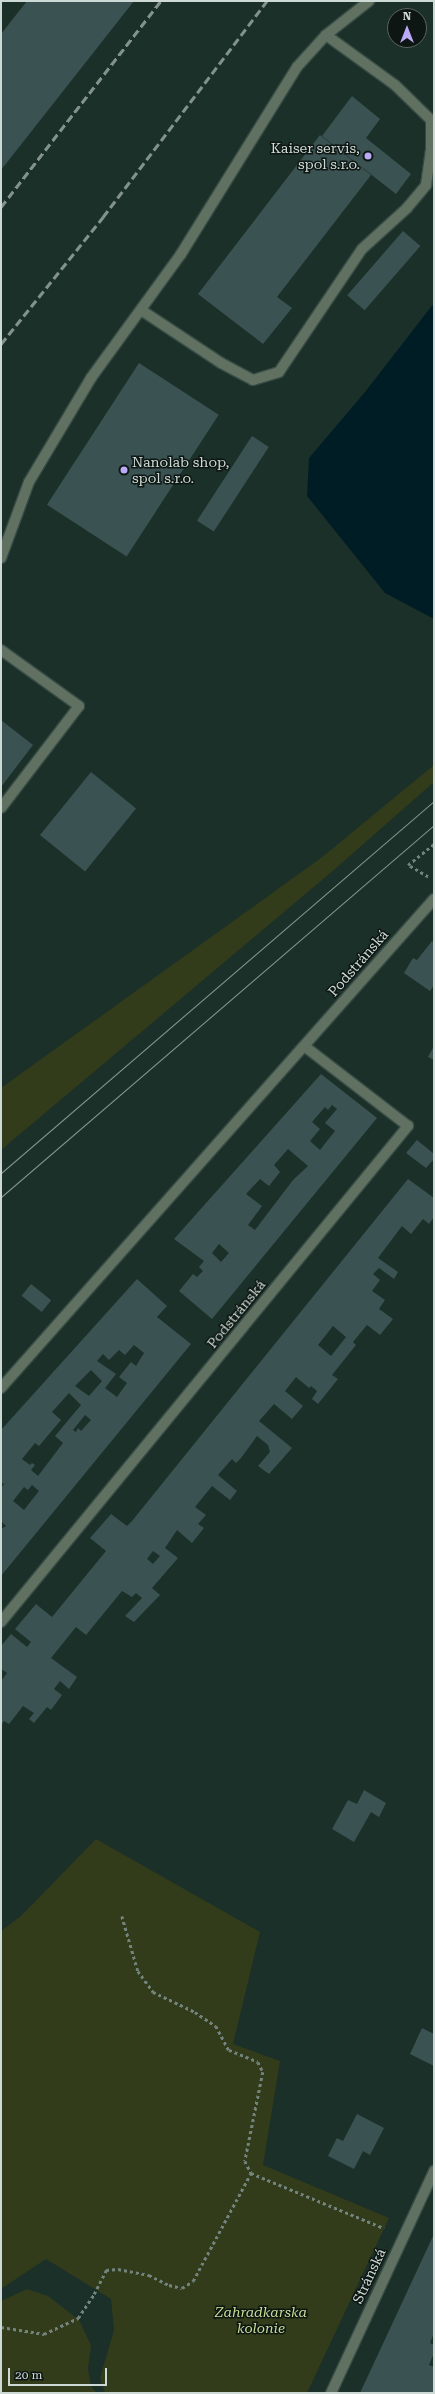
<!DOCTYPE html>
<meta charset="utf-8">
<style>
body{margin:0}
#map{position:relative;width:435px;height:2394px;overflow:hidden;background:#1b3029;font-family:"Roboto Serif",serif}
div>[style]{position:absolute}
.green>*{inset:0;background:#323b1a}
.water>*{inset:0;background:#001d26}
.building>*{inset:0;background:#3a5252;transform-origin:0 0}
.path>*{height:2.5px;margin-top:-1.25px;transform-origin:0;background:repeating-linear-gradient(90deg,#73847e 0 3px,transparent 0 6px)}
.roads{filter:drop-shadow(1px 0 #374b45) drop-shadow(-1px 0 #374b45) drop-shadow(0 1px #374b45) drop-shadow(0 -1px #374b45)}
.minor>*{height:10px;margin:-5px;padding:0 5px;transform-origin:5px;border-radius:5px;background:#607061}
.tram>*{height:1px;margin:-0.5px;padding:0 0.5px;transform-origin:0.5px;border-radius:0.5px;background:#83928d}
.rail>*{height:3px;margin-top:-1.5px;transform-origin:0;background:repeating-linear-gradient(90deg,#83928d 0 8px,transparent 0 12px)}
.dots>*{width:11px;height:11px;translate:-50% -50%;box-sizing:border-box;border:2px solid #0d1612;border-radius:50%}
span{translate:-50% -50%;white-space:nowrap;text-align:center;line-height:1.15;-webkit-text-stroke:3px #0d1612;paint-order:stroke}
.poi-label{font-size:14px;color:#cdd9d5}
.right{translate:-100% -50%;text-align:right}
.left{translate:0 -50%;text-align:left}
.street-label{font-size:14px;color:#cdd9d5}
.park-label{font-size:14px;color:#c7dd96;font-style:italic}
.frame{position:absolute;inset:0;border:2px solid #cdd9d5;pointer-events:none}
.north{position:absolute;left:387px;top:8px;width:40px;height:40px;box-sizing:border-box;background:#0d1612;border:1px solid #5a6460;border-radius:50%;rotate:0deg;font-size:11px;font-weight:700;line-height:16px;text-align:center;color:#cdd9d5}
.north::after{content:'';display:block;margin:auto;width:14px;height:18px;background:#bbaaf6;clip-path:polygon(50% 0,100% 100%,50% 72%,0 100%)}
.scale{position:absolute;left:8px;top:2368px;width:99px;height:18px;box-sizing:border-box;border:2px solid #cdd9d5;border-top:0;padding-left:5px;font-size:12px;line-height:14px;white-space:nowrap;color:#cdd9d5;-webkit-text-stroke:3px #0d1612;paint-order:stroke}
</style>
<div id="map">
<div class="green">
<div style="clip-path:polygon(434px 765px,434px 782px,328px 875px,1px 1150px,1px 1088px,321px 858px)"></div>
<div style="clip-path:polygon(96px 1839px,260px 1932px,233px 2044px,280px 2061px,263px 2165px,389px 2218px,307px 2393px,105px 2393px,100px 2378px,114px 2330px,111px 2299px,46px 2259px,1px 2289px,1px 1931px,21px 1916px)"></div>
<div style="clip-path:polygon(27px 2289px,48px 2296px,79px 2320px,91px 2345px,88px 2369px,91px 2386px,97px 2393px,1px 2393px,1px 2301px)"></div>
</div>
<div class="water">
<div style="clip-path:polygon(434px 303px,434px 619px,385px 593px,307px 496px,309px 458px,365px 392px)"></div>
</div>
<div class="building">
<div style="clip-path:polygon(27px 1px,134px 1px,1px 170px,1px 34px)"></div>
<div style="clip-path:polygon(352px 96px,380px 119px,366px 138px,411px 174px,396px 194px,322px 136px)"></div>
<div style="clip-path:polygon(320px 135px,371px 175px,277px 297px,292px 308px,263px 344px,198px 294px)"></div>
<div style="left:403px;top:231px;width:23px;height:85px;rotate:41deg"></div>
<div style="left:139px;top:363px;width:95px;height:169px;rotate:33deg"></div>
<div style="left:252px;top:436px;width:20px;height:101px;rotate:33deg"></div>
<div style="clip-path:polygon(1px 720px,33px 745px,1px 787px)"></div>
<div style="left:91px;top:772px;width:58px;height:81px;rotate:39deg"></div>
<div style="clip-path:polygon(432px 941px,434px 943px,434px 985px,430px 991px,404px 973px,413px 958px,417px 960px)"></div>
<div style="clip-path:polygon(434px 1046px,434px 1060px,428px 1057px)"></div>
<div style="clip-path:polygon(evenodd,321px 1074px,377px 1118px,212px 1319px,179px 1291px,193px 1274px,197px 1277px,203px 1271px,199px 1267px,204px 1261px,174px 1239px,321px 1074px,332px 1105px,337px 1109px,325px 1123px,335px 1131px,320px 1150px,310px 1141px,320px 1129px,312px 1122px,325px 1107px,328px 1110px,332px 1105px,321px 1074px,288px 1149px,308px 1166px,293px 1180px,255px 1230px,248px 1225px,262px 1206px,246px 1194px,260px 1179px,269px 1186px,280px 1172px,274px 1165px,288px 1149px,321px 1074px,219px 1244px,229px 1253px,221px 1262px,212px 1253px,219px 1244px)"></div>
<div style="clip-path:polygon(417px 1140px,434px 1154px,434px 1159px,426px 1168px,406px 1153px)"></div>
<div style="clip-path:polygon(evenodd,408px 1179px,434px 1198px,434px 1217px,429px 1224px,423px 1219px,411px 1234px,402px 1226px,378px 1258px,398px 1272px,394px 1279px,379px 1268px,373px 1274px,380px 1280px,372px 1291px,385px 1300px,379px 1309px,393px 1319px,380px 1335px,367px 1325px,353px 1342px,356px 1345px,332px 1375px,338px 1379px,318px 1404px,312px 1399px,317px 1391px,311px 1386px,309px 1388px,296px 1377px,285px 1391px,303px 1406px,292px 1419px,274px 1404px,259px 1421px,292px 1448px,269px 1474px,258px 1466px,270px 1452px,268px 1445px,257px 1436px,241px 1458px,236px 1463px,232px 1459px,218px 1475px,237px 1491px,230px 1500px,212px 1486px,195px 1507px,206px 1515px,198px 1524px,204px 1528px,192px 1543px,177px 1530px,165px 1548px,178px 1558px,152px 1588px,160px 1595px,134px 1622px,125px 1616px,142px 1598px,136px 1593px,132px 1597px,122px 1591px,86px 1635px,76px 1627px,51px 1658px,77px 1677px,69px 1689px,60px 1681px,54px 1689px,62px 1695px,51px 1710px,47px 1707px,34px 1723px,29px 1719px,34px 1713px,23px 1706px,9px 1724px,4px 1721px,1px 1725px,1px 1681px,7px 1673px,1px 1669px,1px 1646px,11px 1634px,27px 1647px,31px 1642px,15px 1629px,36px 1604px,52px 1617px,106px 1551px,90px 1538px,111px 1514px,127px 1526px,132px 1521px,408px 1179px,333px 1326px,346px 1337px,331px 1356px,318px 1345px,333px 1326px,408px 1179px,153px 1551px,160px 1556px,153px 1564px,147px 1559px,153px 1551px)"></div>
<div style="clip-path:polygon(evenodd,137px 1279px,167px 1306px,157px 1317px,191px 1344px,1px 1576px,1px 1529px,6px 1526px,1px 1521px,1px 1488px,4px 1484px,1px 1482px,1px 1430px,137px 1279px,134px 1345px,144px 1353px,136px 1366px,131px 1362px,119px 1377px,127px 1383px,117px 1397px,105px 1388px,116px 1374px,97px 1361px,103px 1354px,109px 1360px,119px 1350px,125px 1355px,134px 1345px,137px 1279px,91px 1370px,102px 1381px,89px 1396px,75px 1386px,91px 1370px,137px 1279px,69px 1393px,81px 1405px,55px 1436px,63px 1443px,38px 1476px,31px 1470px,35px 1465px,32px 1463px,30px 1465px,22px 1459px,35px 1443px,39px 1446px,61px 1420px,52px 1412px,69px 1393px,137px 1279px,85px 1415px,91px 1420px,81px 1431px,78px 1428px,76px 1432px,73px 1430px,85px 1415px,137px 1279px,32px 1485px,39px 1491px,24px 1510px,13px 1501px,24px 1487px,28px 1490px,32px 1485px)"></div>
<div style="left:31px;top:1284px;width:26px;height:15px;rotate:39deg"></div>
<div style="clip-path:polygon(364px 1790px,386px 1803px,379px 1817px,371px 1812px,354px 1842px,332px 1829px,348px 1800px,357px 1804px)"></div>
<div style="clip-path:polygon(422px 2028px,434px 2034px,434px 2066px,410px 2054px)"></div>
<div style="clip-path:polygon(357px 2114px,384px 2128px,370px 2155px,363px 2151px,354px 2169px,328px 2156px,337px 2138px,343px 2141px)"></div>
<div style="clip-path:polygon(434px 2234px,434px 2333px,430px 2343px,434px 2345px,434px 2353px,429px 2365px,434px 2367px,434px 2393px,360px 2393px)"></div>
</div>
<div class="path">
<div style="left:428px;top:877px;width:23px;rotate:-149deg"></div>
<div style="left:408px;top:865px;width:33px;rotate:-39deg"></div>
<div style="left:122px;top:1916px;width:57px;rotate:73.8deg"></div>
<div style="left:138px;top:1971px;width:26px;rotate:54deg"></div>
<div style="left:153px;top:1992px;width:47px;rotate:25.5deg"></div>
<div style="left:195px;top:2012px;width:25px;rotate:34deg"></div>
<div style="left:216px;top:2026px;width:27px;rotate:62deg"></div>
<div style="left:229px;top:2050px;width:31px;rotate:22deg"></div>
<div style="left:258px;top:2062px;width:11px;rotate:63deg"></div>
<div style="left:263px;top:2072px;width:91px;rotate:101.4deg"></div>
<div style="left:245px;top:2161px;width:13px;rotate:63deg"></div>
<div style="left:251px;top:2173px;width:144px;rotate:22.5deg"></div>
<div style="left:1px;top:2327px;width:44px;rotate:9.2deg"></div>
<div style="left:44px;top:2334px;width:38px;rotate:-25deg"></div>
<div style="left:78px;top:2318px;width:29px;rotate:-56deg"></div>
<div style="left:94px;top:2294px;width:27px;rotate:-63deg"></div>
<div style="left:106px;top:2270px;width:12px;rotate:-5deg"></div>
<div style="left:118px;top:2269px;width:32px;rotate:11deg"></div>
<div style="left:149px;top:2275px;width:22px;rotate:27deg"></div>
<div style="left:169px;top:2285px;width:13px;rotate:13deg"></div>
<div style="left:182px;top:2288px;width:13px;rotate:-32deg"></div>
<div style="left:193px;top:2281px;width:123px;rotate:-61.8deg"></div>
</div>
<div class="roads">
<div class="minor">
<div style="left:141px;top:310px;width:96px;rotate:33.5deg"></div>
<div style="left:221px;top:363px;width:36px;rotate:28deg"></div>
<div style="left:253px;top:380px;width:27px;rotate:-17deg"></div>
<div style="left:279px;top:372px;width:148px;rotate:-56deg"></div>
<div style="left:362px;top:249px;width:61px;rotate:-42.3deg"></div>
<div style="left:407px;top:208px;width:30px;rotate:-50deg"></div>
<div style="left:426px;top:185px;width:36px;rotate:-82deg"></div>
<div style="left:431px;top:149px;width:29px;rotate:-90deg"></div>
<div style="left:431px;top:120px;width:50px;rotate:-135.8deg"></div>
<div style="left:395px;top:85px;width:85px;rotate:-144.1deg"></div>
<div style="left:1px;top:558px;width:81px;rotate:-69.8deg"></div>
<div style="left:29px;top:482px;width:121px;rotate:-59.2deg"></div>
<div style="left:91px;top:378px;width:153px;rotate:-54deg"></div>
<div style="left:181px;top:254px;width:220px;rotate:-58.2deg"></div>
<div style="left:297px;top:67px;width:43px;rotate:-47.8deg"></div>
<div style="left:326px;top:35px;width:55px;rotate:-38.3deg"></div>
<div style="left:1px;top:650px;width:96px;rotate:35.7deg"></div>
<div style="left:79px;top:706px;width:128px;rotate:127.4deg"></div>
<div style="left:1px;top:1388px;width:653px;rotate:-48.48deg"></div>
<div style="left:1px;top:1622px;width:642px;rotate:-50.63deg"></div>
<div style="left:408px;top:1126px;width:131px;rotate:-142.4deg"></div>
<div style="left:331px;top:2393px;width:245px;rotate:-65.1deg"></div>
</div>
</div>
<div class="tram">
<div style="left:1px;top:1173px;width:571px;rotate:-40.67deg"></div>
<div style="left:1px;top:1197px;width:571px;rotate:-40.67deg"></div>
</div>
<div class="rail">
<div style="left:1px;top:207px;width:261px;rotate:-52.2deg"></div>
<div style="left:1px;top:344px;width:163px;rotate:-51.2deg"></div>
<div style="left:103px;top:217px;width:271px;rotate:-52.8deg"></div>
</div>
<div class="dots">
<div style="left:368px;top:156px;background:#bbaaf6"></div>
<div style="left:124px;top:470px;background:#bbaaf6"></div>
</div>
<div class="poi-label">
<span class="right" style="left:360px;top:156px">Kaiser servis,<br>spol s.r.o.</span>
<span class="left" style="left:132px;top:470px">Nanolab shop,<br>spol s.r.o.</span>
</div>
<div class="street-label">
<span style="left:358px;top:963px;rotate:-49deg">Podstránská</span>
<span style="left:236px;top:1314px;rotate:-51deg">Podstránská</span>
<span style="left:369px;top:2276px;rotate:-65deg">Stránská</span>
</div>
<div class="park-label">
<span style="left:261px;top:2320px">Zahradkarska<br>kolonie</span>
</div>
<div class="frame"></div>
<div class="north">N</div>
<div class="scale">20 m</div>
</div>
